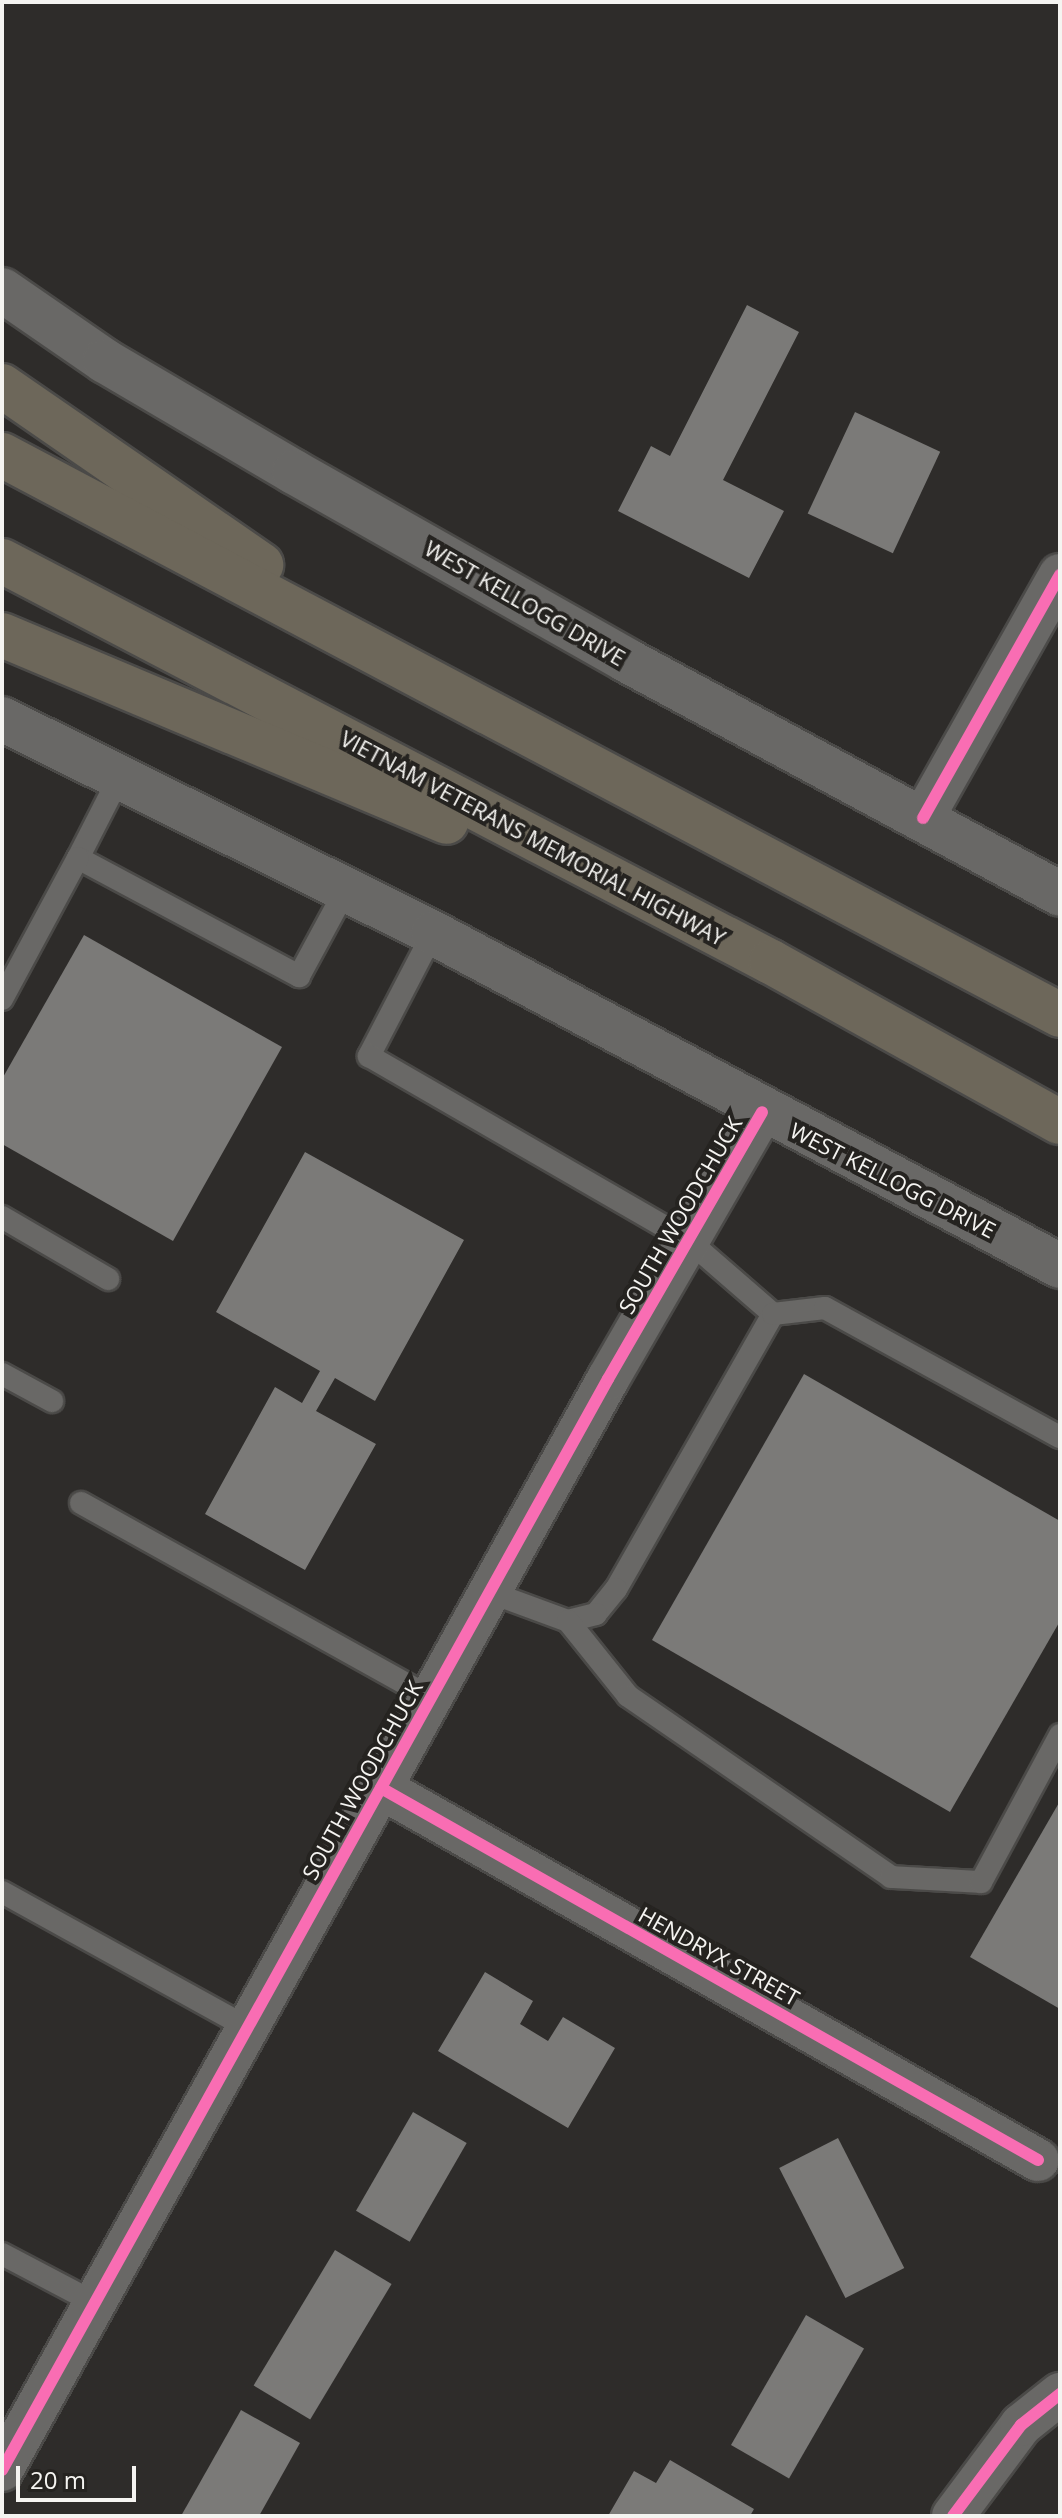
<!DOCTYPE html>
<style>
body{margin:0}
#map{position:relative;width:1062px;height:2518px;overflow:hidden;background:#2e2c2a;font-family:"Open Sans",sans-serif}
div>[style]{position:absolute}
.building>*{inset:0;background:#7b7a78;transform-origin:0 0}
.roads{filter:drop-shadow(2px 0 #4b4a48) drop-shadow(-2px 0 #4b4a48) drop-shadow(0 2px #4b4a48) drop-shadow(0 -2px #4b4a48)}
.lane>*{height:22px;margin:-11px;padding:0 11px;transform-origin:11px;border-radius:11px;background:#696866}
.street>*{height:42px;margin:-21px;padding:0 21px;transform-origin:21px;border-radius:21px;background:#696866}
.secondary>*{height:44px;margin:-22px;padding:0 22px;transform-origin:22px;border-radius:22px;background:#696866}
.highway>*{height:44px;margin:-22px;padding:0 22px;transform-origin:22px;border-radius:22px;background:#6d675a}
.cycleway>*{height:12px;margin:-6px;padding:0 6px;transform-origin:6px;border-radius:6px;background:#f96db3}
span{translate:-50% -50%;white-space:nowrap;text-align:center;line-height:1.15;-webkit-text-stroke:8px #252320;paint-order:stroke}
.street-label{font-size:22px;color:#f5f4f1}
.frame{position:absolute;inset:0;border:4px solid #f5f4f1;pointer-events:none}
.scale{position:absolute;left:16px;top:2466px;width:120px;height:36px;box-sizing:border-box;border:4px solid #f5f4f1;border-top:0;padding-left:10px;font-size:24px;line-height:28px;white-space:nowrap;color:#f5f4f1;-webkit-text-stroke:6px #252320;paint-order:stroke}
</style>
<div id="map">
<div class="building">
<div style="clip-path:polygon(747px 305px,799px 332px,723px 480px,784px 511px,749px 578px,618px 511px,651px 446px,670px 456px)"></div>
<div style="left:855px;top:412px;width:94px;height:112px;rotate:25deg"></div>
<div style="clip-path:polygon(84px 935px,282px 1047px,173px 1241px,2px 1144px,2px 1079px)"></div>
<div style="clip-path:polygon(305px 1152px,464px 1240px,375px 1401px,335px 1378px,316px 1411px,376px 1444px,305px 1570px,205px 1514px,275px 1387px,302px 1403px,320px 1371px,216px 1312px)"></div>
<div style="clip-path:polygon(804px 1374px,1060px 1521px,1060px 1621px,950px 1812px,652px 1640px)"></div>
<div style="clip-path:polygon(1060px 1801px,1060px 2009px,970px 1957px)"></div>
<div style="clip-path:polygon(485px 1972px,533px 2001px,520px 2024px,548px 2041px,563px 2017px,615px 2048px,568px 2128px,438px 2051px)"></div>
<div style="left:413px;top:2112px;width:62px;height:114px;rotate:30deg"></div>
<div style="left:838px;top:2138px;width:146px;height:66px;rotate:63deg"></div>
<div style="left:335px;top:2250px;width:66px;height:158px;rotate:31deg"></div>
<div style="left:806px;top:2315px;width:67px;height:150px;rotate:30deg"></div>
<div style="clip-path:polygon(241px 2410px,300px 2443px,259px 2516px,181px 2516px)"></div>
<div style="clip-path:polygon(670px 2460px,754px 2509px,750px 2516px,608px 2516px,634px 2471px,656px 2483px)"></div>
</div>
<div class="roads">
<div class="lane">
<div style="left:119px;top:778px;width:90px;rotate:117.1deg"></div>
<div style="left:78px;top:858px;width:251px;rotate:28.1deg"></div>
<div style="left:299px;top:976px;width:99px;rotate:-61.6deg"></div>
<div style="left:433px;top:933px;width:139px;rotate:117.5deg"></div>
<div style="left:369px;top:1056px;width:370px;rotate:30deg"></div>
<div style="left:689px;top:1241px;width:111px;rotate:41deg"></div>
<div style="left:773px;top:1314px;width:317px;rotate:119.7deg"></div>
<div style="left:616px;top:1589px;width:32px;rotate:129deg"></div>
<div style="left:596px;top:1614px;width:29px;rotate:166deg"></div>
<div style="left:568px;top:1621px;width:84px;rotate:-159.8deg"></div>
<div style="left:2px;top:999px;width:160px;rotate:-61.7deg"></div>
<div style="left:2px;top:1217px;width:123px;rotate:30.3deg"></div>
<div style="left:773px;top:1314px;width:52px;rotate:-6.6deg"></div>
<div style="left:825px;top:1308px;width:268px;rotate:28.8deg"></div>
<div style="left:2px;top:1374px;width:57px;rotate:28.4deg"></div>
<div style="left:81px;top:1503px;width:401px;rotate:29.1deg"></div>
<div style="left:568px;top:1621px;width:96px;rotate:51.3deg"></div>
<div style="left:628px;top:1696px;width:319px;rotate:34.5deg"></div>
<div style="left:891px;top:1877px;width:90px;rotate:3.2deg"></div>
<div style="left:981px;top:1882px;width:167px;rotate:-61.7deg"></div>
<div style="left:2px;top:1892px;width:281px;rotate:28.9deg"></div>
<div style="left:2px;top:2254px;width:105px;rotate:27.8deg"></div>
</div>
<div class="street">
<div style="left:923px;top:818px;width:279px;rotate:-60.6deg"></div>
<div style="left:381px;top:1788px;width:755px;rotate:29.52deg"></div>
<div style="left:2px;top:2470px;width:1248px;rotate:-60.95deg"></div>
<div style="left:608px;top:1379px;width:308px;rotate:-60deg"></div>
<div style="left:953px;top:2516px;width:114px;rotate:-53.2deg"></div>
<div style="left:1021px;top:2425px;width:50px;rotate:-38.5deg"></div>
</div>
<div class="secondary">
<div style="left:2px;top:290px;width:125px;rotate:34.6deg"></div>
<div style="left:105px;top:361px;width:219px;rotate:30.4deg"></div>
<div style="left:294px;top:472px;width:382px;rotate:29.5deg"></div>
<div style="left:626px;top:660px;width:493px;rotate:28.3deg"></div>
<div style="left:2px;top:719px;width:481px;rotate:26.4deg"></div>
<div style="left:433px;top:933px;width:710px;rotate:27.97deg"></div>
</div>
<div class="highway">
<div style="left:2px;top:386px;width:315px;rotate:34.6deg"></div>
<div style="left:2px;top:455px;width:1197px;rotate:27.89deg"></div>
<div style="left:2px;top:561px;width:867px;rotate:27.54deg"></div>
<div style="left:771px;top:962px;width:330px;rotate:29deg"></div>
<div style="left:2px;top:635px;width:482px;rotate:22.8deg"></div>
</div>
</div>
<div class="cycleway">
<div style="left:923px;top:818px;width:279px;rotate:-60.6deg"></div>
<div style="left:381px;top:1788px;width:755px;rotate:29.52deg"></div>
<div style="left:2px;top:2470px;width:1248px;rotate:-60.95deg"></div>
<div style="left:608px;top:1379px;width:308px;rotate:-60deg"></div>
<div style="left:953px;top:2516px;width:114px;rotate:-53.2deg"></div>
<div style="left:1021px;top:2425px;width:50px;rotate:-38.5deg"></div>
</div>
<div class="street-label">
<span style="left:525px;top:603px;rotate:30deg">WEST KELLOGG DRIVE</span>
<span style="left:533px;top:838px;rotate:28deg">VIETNAM VETERANS MEMORIAL HIGHWAY</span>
<span style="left:893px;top:1180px;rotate:27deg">WEST KELLOGG DRIVE</span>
<span style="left:680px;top:1215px;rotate:-60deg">SOUTH WOODCHUCK</span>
<span style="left:362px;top:1780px;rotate:-61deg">SOUTH WOODCHUCK</span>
<span style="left:719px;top:1956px;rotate:29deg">HENDRYX STREET</span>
</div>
<div class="frame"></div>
<div class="scale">20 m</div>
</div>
